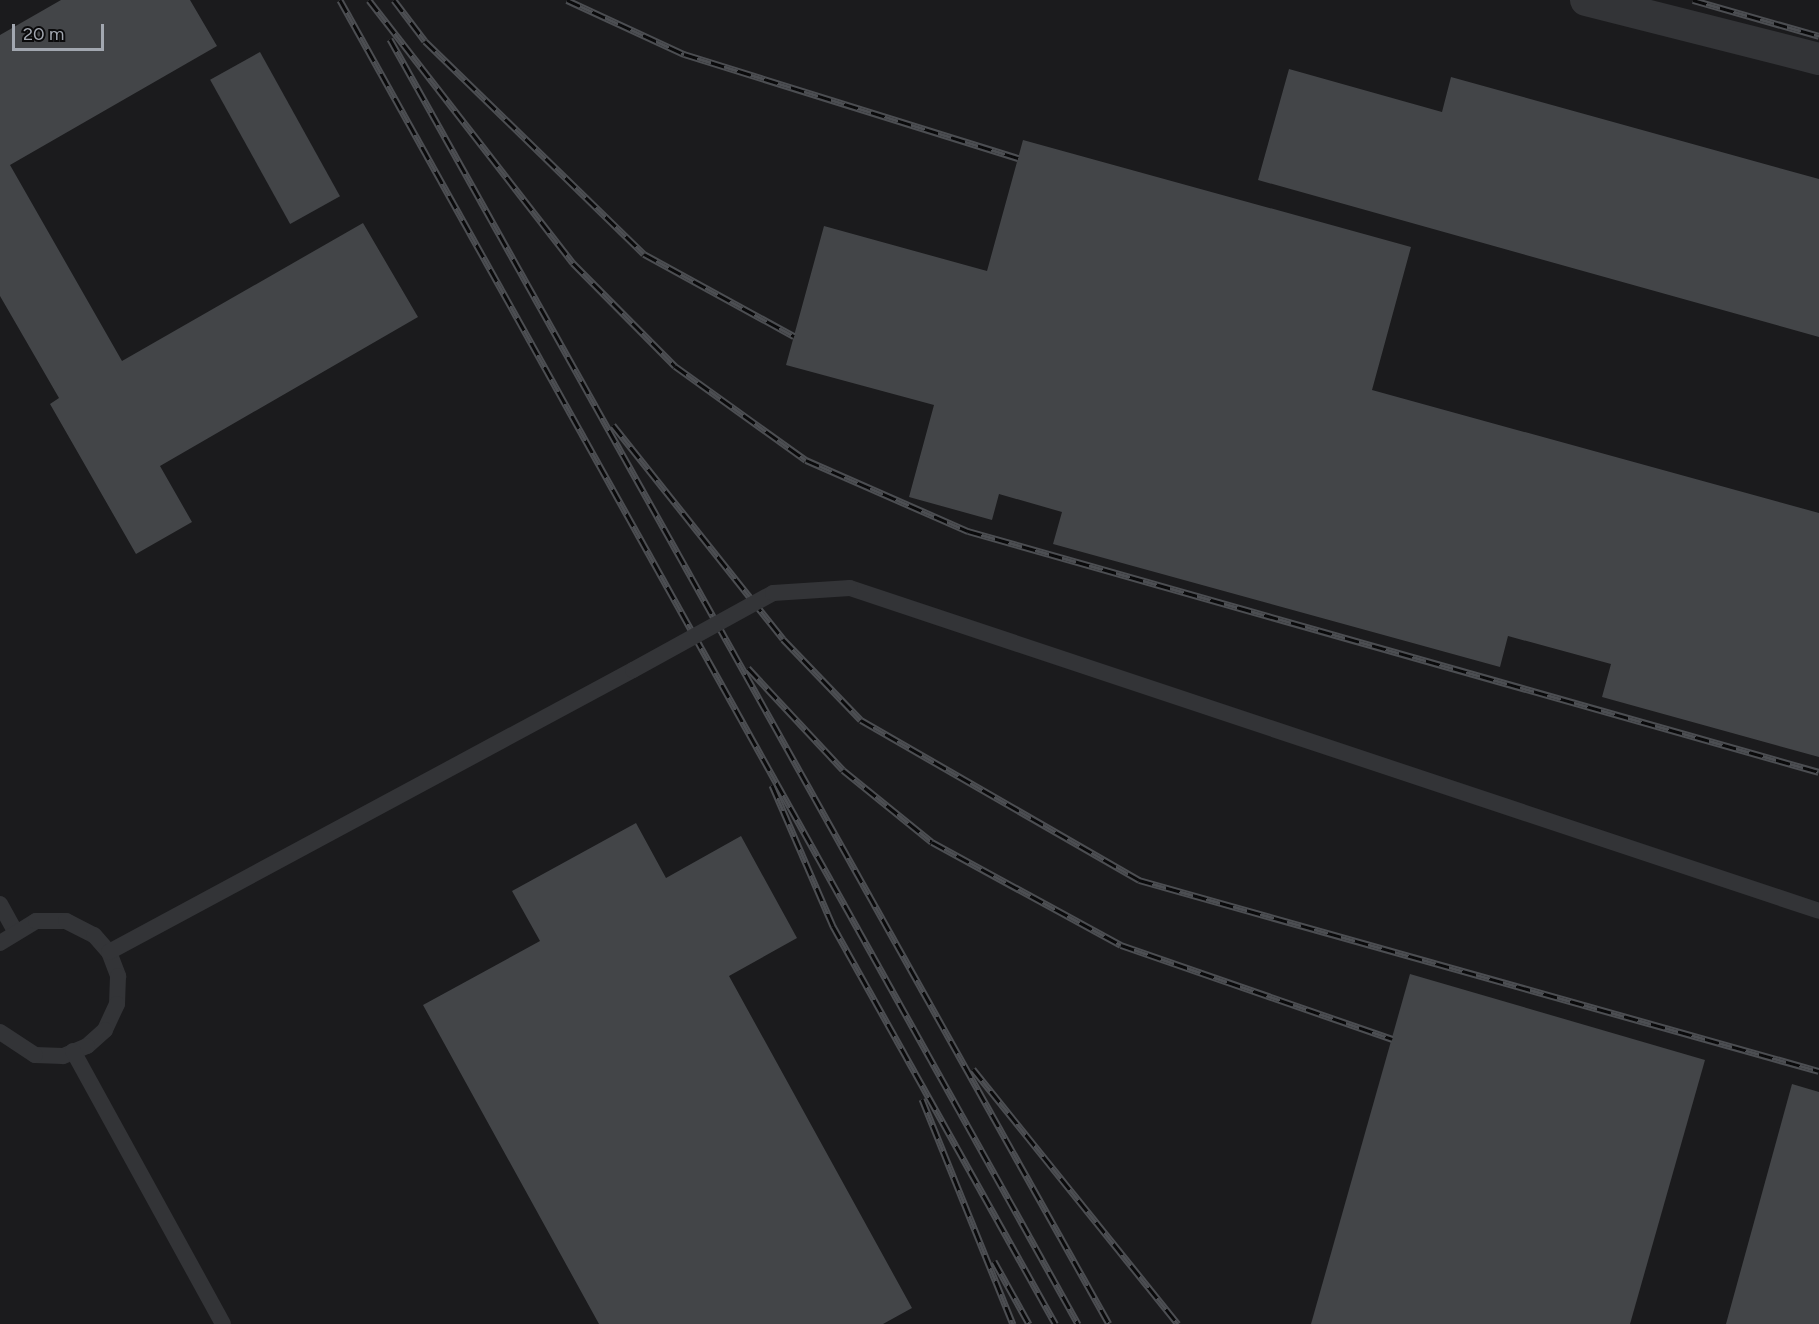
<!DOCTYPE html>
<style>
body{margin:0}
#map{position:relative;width:1819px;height:1324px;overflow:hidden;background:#0f0f10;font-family:Figtree,sans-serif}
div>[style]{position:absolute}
.built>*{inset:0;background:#1b1b1d;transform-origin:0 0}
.building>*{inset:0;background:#434548;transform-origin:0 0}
.lane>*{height:16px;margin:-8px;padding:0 8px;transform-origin:8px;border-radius:8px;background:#333437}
.street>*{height:32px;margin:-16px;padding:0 16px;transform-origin:16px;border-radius:16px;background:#333437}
.rail>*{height:7px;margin-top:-3.5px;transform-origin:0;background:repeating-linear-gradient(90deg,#0a0a0b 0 14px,#4c4e52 0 28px);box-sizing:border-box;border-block:2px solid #4c4e52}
.lane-bridge>*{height:16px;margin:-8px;padding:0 8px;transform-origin:8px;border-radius:8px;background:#333437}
span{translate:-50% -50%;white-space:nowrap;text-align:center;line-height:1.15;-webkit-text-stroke:6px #0a0a0b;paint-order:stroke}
.scale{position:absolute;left:12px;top:24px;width:92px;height:27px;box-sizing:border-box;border:3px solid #a2a7b0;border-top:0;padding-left:8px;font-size:18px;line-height:21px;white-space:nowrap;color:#a2a7b0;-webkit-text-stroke:4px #0a0a0b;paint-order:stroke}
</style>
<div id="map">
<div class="built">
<div style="left:0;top:0;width:1819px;height:1324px"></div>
</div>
<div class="building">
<div style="clip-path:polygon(61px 0,190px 0,217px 46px,10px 165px,122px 361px,363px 223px,418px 317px,160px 466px,192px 522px,136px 554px,50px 404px,59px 398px,0 296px,0 35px)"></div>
<div style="left:260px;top:52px;width:165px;height:57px;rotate:61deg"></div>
<div style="clip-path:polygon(1289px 69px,1442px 112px,1451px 77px,1819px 179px,1819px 337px,1258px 180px)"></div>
<div style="clip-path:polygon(1023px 140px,1411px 247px,1372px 390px,1819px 513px,1819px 757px,1602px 697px,1611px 664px,1508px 636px,1500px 667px,1053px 544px,1062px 512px,999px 494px,992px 520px,909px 497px,934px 405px,786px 365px,824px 226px,987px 271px)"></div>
<div style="clip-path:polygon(636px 823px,666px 878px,741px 836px,797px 938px,729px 976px,912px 1308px,883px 1324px,599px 1324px,423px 1005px,540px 941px,512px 891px)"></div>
<div style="clip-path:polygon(1410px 974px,1705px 1060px,1630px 1324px,1311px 1324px)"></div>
<div style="clip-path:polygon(1792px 1084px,1819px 1092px,1819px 1324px,1726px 1324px)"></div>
</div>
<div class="lane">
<div style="left:850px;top:588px;width:1021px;rotate:18.43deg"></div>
<div style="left:0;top:904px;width:29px;rotate:61deg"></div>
<div style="left:0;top:943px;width:42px;rotate:-31.4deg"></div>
<div style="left:36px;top:921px;width:30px"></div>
<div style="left:66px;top:921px;width:31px;rotate:27deg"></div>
<div style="left:94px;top:935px;width:23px;rotate:49deg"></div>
<div style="left:109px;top:952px;width:26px;rotate:69deg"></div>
<div style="left:118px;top:976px;width:28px;rotate:92deg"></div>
<div style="left:117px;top:1004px;width:29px;rotate:115deg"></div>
<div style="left:105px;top:1030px;width:24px;rotate:138deg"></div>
<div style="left:87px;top:1046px;width:26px;rotate:157deg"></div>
<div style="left:63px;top:1056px;width:28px;rotate:-178deg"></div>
<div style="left:35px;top:1055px;width:42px;rotate:-146.7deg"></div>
<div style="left:109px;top:952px;width:595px;rotate:-28.29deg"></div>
<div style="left:73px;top:1051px;width:311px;rotate:61.2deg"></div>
</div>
<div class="street">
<div style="left:1586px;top:0;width:240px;rotate:14.2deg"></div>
</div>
<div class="rail">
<div style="left:340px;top:0;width:1516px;rotate:60.86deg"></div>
<div style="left:369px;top:0;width:333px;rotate:52.2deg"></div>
<div style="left:573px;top:263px;width:145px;rotate:45.3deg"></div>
<div style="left:675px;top:366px;width:161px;rotate:35.7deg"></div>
<div style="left:806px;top:460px;width:177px;rotate:23.7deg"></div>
<div style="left:968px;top:531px;width:884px;rotate:15.81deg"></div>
<div style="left:394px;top:0;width:51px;rotate:52.9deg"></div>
<div style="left:425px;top:41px;width:305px;rotate:44.2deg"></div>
<div style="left:644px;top:254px;width:171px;rotate:28.7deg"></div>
<div style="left:567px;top:0;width:129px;rotate:24.8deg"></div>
<div style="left:684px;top:54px;width:350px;rotate:17.3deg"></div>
<div style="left:1693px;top:0;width:131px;rotate:15.9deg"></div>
<div style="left:390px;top:39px;width:1472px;rotate:60.77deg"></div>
<div style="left:613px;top:425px;width:273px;rotate:51.5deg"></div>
<div style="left:783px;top:639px;width:112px;rotate:46.1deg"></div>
<div style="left:861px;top:720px;width:321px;rotate:29.9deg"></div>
<div style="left:1139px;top:880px;width:706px;rotate:15.69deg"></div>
<div style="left:748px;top:668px;width:139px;rotate:47deg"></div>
<div style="left:843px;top:770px;width:114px;rotate:39deg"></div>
<div style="left:932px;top:842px;width:215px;rotate:28.6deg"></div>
<div style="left:1121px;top:945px;width:287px;rotate:19.1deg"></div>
<div style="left:772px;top:785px;width:154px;rotate:66.6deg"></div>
<div style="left:833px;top:926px;width:456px;rotate:60.8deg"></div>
<div style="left:973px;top:1069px;width:327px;rotate:51.2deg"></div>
<div style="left:922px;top:1099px;width:243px;rotate:68deg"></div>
<div style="left:994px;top:1261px;width:72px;rotate:60.9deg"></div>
</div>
<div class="lane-bridge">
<div style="left:633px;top:670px;width:160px;rotate:-28.8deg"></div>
<div style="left:773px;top:593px;width:77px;rotate:-3.7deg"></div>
</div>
<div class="scale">20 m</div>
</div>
